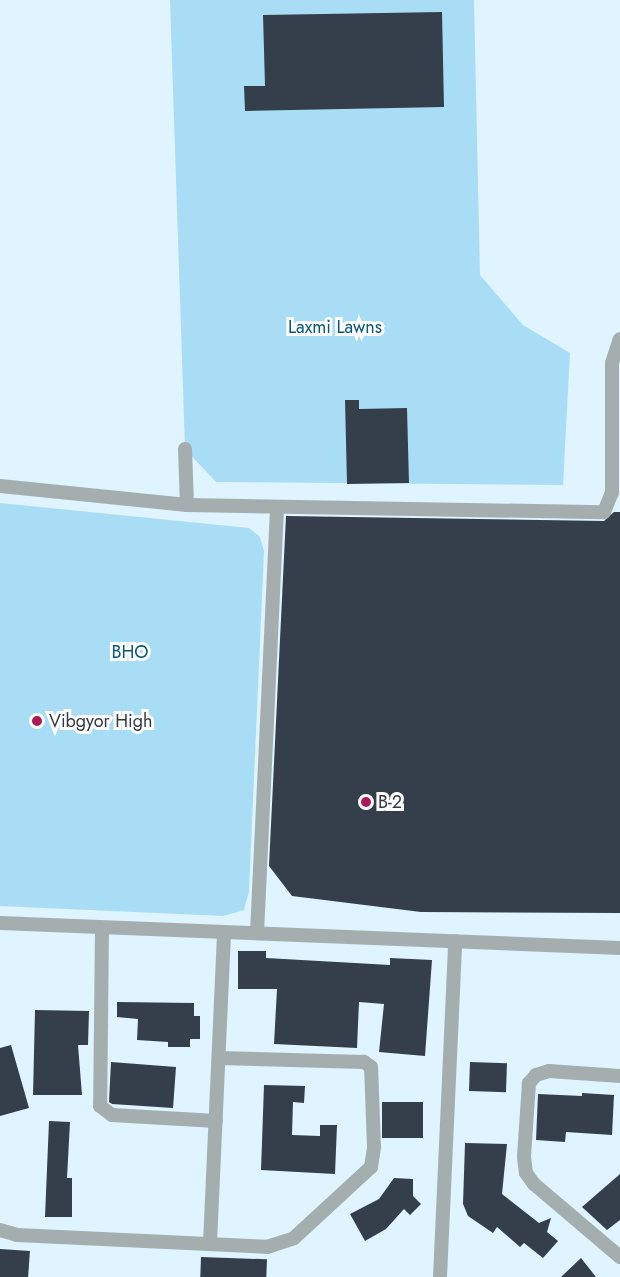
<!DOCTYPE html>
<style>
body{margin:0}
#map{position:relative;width:620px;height:1277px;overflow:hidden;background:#dff4fe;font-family:Jost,sans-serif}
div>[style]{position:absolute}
.green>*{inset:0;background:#a9ddf5}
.building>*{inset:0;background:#353f4b;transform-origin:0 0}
.minor>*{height:14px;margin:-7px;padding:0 7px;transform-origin:7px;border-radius:7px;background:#a4aeaf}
.dots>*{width:16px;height:16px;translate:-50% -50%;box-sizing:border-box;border:3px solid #fdfdfd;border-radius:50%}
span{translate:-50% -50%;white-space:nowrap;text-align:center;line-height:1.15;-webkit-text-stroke:6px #fdfdfd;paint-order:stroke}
.park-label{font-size:18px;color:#0a5873}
.poi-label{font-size:18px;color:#323a3e}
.left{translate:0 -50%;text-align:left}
</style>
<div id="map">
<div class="green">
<div style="clip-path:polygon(170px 0,474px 0,480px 275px,523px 325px,570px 353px,563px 485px,216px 482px,185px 449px)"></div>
<div style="clip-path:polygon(0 503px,249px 528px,260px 537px,264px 551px,249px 891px,244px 910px,223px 916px,0 906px)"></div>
</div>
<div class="building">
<div style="clip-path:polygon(442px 12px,444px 107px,245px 111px,244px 86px,265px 86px,263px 15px)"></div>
<div style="clip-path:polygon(345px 400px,359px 400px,359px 409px,407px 408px,409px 483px,347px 484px)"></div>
<div style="clip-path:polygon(614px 512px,620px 512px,620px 913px,421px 912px,292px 896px,269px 866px,286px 516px,604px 521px)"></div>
<div style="clip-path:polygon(238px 951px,266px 951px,266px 958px,390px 965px,390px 958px,432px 960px,425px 1056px,379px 1052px,384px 1004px,359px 1002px,357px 1048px,274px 1044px,277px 989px,238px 989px)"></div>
<div style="clip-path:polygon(117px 1002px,194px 1003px,194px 1016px,200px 1016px,200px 1039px,190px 1039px,190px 1047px,168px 1047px,168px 1042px,137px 1040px,138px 1019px,117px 1017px)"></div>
<div style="clip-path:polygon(35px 1010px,89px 1011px,88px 1045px,78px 1045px,82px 1095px,33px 1095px)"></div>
<div style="clip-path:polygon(11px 1045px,29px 1108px,0 1116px,0 1048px)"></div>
<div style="clip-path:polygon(111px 1062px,176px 1067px,173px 1108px,112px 1104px,109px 1102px)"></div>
<div style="left:470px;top:1062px;width:37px;height:29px;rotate:2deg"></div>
<div style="clip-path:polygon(264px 1085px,305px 1086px,304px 1103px,293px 1102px,292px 1135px,320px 1136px,320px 1125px,337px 1125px,335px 1174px,261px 1170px)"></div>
<div style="clip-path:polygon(582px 1093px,614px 1095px,612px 1135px,566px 1132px,565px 1142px,536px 1140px,538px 1094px,582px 1096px)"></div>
<div style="left:382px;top:1102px;width:41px;height:36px"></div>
<div style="clip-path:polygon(49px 1121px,70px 1122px,67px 1178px,72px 1178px,72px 1217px,45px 1217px)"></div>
<div style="clip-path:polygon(465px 1143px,507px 1144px,502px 1194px,539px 1223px,551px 1218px,547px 1232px,558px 1241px,543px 1258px,524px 1243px,520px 1247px,497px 1227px,493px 1233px,468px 1216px,463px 1204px)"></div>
<div style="clip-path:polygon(620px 1174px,620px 1220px,607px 1230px,582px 1207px)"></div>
<div style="clip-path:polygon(394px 1178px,413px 1179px,413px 1196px,421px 1204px,410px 1215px,404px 1209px,386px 1229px,365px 1241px,350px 1214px,379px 1199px)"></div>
<div style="left:0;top:1249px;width:30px;height:28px;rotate:4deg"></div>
<div style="left:201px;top:1257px;width:66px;height:20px;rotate:2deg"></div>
<div style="clip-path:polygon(581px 1258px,596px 1277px,561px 1277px)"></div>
</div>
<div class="minor">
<div style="left:185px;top:449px;width:56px;rotate:88deg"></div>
<div style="left:0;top:486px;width:188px;rotate:5.8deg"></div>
<div style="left:187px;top:505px;width:417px;rotate:1deg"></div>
<div style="left:604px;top:512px;width:22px;rotate:-68deg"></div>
<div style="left:612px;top:492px;width:129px;rotate:-90deg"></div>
<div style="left:612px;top:363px;width:25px;rotate:-72deg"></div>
<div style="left:0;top:923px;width:621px;rotate:2.31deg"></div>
<div style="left:102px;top:928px;width:178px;rotate:90.6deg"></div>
<div style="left:100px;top:1106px;width:15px;rotate:37deg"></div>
<div style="left:112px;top:1115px;width:104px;rotate:3.3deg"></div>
<div style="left:257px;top:933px;width:425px;rotate:-87.3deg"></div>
<div style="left:620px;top:1076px;width:71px;rotate:-176deg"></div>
<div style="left:549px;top:1071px;width:14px;rotate:163deg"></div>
<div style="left:536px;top:1075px;width:11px;rotate:131deg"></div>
<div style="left:529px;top:1083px;width:74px;rotate:93.9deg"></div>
<div style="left:524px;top:1157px;width:16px;rotate:83deg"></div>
<div style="left:526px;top:1173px;width:14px;rotate:54deg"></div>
<div style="left:534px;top:1184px;width:113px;rotate:40.3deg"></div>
<div style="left:0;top:1230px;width:18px;rotate:16deg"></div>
<div style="left:17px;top:1235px;width:250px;rotate:2.7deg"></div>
<div style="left:267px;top:1247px;width:28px;rotate:-18deg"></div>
<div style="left:294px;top:1238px;width:105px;rotate:-42.7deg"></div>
<div style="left:371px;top:1167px;width:20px;rotate:-81deg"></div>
<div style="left:374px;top:1147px;width:80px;rotate:-92.1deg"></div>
<div style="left:371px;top:1067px;width:9px;rotate:-144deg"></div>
<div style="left:364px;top:1062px;width:145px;rotate:-178.4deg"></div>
<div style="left:210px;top:1243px;width:311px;rotate:-87.4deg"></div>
<div style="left:440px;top:1277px;width:336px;rotate:-87.4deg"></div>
</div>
<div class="dots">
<div style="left:37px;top:721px;background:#a91b59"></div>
<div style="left:366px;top:802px;background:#a91b59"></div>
</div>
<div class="park-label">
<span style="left:335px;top:327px">Laxmi Lawns</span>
<span style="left:130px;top:652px">BHO</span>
</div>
<div class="poi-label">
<span class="left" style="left:49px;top:721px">Vibgyor High</span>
<span class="left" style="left:378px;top:802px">B-2</span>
</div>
</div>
